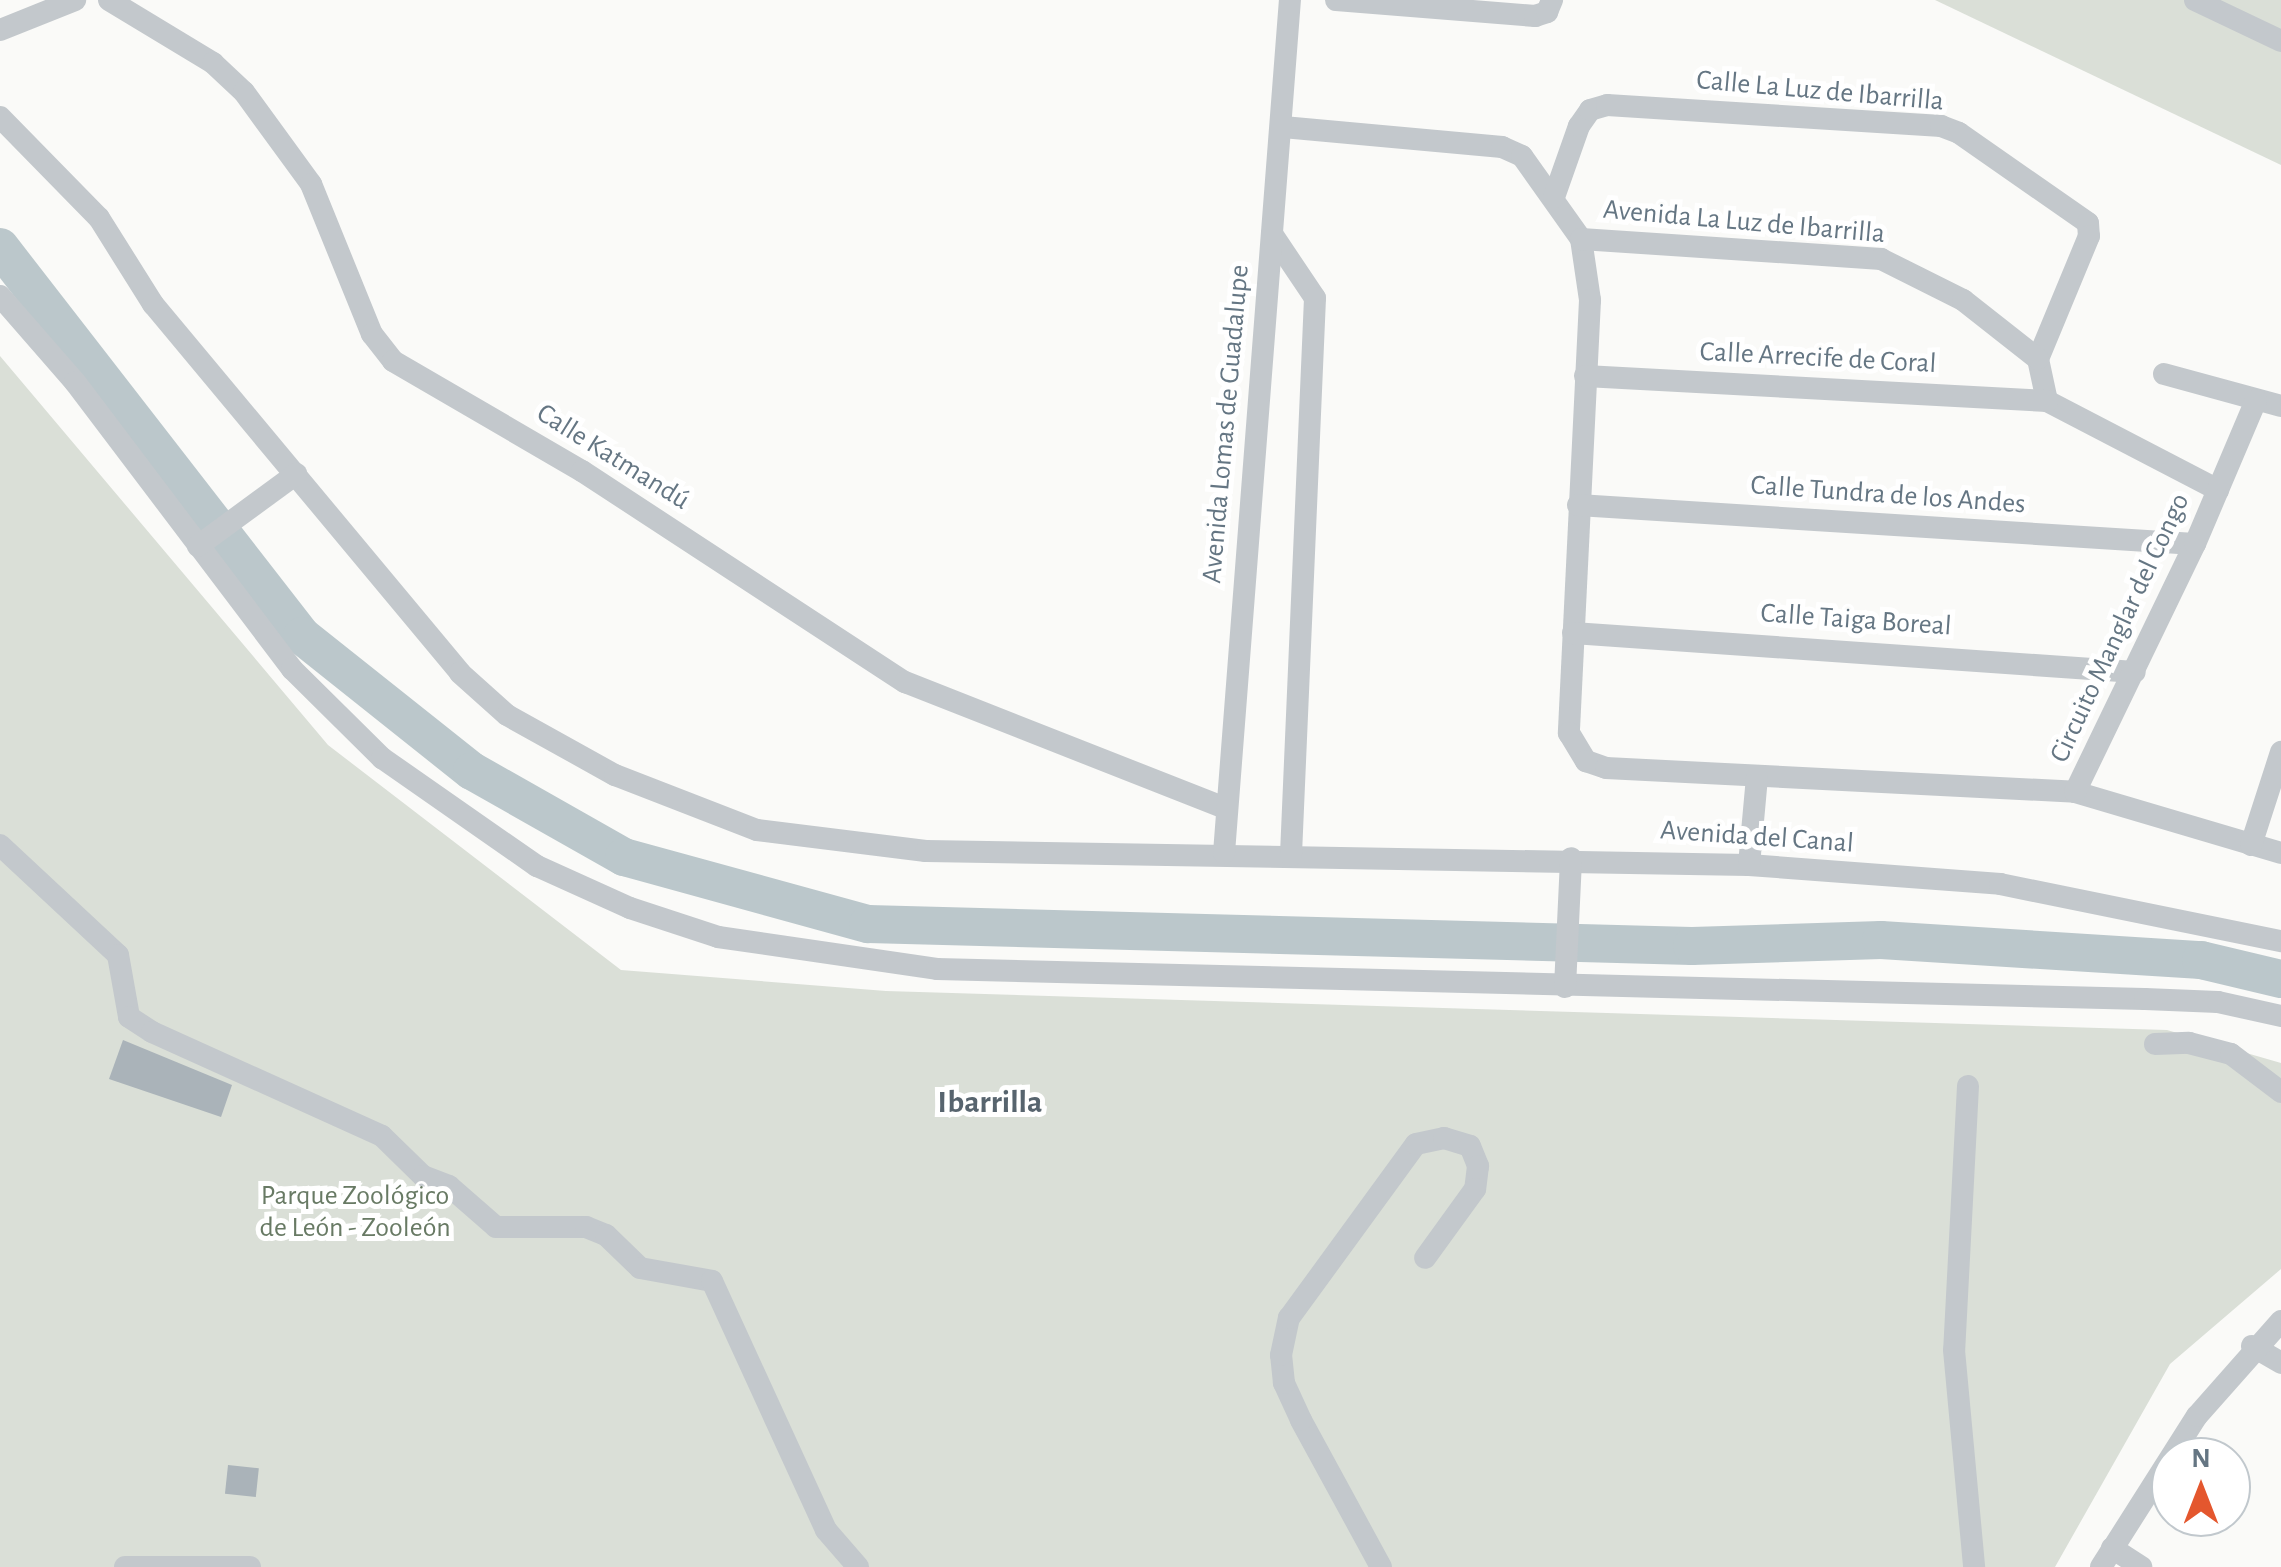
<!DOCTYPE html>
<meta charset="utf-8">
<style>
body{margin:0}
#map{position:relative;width:2281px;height:1567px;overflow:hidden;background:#fafaf8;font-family:"Alegreya Sans",sans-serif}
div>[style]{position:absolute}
.green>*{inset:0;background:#dadfd7}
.river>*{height:38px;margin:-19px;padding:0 19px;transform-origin:19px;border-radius:19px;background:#bbc7cb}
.building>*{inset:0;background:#aab3b9;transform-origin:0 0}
.minor>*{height:22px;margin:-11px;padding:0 11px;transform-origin:11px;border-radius:11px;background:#c3c8cc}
span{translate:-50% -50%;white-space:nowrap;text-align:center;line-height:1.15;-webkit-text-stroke:10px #fff;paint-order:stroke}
.street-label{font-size:28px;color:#657683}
.park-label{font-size:28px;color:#687a64}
.quarter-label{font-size:32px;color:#57646e;font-weight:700}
.north{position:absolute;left:2151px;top:1437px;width:100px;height:100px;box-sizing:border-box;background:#fff;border:2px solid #c1c8cd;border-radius:50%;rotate:0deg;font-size:28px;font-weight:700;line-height:40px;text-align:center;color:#657683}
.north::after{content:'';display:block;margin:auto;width:35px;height:45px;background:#e4572e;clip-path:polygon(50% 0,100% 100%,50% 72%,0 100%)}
</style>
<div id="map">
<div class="green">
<div style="clip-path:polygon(1935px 0,2281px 0,2281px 165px)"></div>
<div style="clip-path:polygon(0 356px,328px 745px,621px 970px,886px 991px,2167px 1030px,2281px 1063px,2281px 1269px,2170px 1364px,2055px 1567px,0 1567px)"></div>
</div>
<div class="river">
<div style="left:0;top:247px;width:492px;rotate:52.2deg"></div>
<div style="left:302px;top:636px;width:217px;rotate:38.5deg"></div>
<div style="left:472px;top:771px;width:175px;rotate:29.5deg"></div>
<div style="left:624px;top:857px;width:253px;rotate:15.4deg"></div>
<div style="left:868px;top:924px;width:824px;rotate:1.53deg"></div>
<div style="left:1692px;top:946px;width:189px;rotate:-1.8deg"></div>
<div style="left:1881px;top:940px;width:321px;rotate:3.6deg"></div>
<div style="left:2201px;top:960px;width:82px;rotate:13.4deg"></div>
</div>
<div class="building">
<div style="clip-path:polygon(123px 1040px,232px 1085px,221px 1117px,109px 1079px)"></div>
<div style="left:228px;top:1465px;width:31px;height:29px;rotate:6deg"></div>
</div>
<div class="minor">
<div style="left:109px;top:0;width:122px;rotate:31.2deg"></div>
<div style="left:213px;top:63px;width:42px;rotate:43.1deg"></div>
<div style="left:244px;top:92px;width:114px;rotate:53.9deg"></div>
<div style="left:311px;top:184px;width:162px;rotate:67.9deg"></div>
<div style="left:372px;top:334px;width:34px;rotate:52deg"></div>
<div style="left:393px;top:361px;width:219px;rotate:30.2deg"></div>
<div style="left:582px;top:471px;width:386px;rotate:33.2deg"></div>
<div style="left:905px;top:682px;width:346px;rotate:21.5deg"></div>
<div style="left:1336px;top:0;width:200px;rotate:4.6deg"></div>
<div style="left:1535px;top:16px;width:13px;rotate:-18deg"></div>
<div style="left:1547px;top:12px;width:13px;rotate:-67deg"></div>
<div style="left:2195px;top:0;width:95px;rotate:25.5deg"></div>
<div style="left:0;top:30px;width:81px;rotate:-21.8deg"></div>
<div style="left:0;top:117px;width:141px;rotate:45.6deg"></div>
<div style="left:99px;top:218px;width:102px;rotate:57.9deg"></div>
<div style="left:153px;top:304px;width:480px;rotate:50.2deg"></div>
<div style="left:460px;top:673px;width:63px;rotate:41.8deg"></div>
<div style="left:507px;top:715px;width:124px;rotate:29.1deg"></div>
<div style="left:615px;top:775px;width:152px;rotate:21.2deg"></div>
<div style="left:757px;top:830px;width:170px;rotate:7.1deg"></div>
<div style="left:926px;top:851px;width:823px;rotate:0.97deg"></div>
<div style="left:1749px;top:865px;width:252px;rotate:4.3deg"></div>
<div style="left:2000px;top:884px;width:287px;rotate:11.5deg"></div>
<div style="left:1283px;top:127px;width:220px;rotate:5.2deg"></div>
<div style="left:1502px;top:147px;width:22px;rotate:24deg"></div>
<div style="left:1522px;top:156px;width:102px;rotate:54.6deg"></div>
<div style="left:1581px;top:239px;width:62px;rotate:81.6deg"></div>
<div style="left:1590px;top:300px;width:434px;rotate:92.8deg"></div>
<div style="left:1569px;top:733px;width:33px;rotate:59deg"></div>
<div style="left:1586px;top:761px;width:21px;rotate:19deg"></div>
<div style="left:1606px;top:768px;width:470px;rotate:2.9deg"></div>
<div style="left:2075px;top:792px;width:215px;rotate:16.5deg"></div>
<div style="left:1554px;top:197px;width:75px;rotate:-70.6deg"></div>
<div style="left:1579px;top:126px;width:19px;rotate:-55deg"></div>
<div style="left:1590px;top:110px;width:18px;rotate:-16deg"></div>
<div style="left:1607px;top:105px;width:335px;rotate:3.6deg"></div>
<div style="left:1941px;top:126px;width:19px;rotate:21deg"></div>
<div style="left:1959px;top:133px;width:157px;rotate:34.9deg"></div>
<div style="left:2088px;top:223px;width:13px;rotate:86deg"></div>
<div style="left:2089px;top:236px;width:133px;rotate:112.5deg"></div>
<div style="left:2038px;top:359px;width:43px;rotate:77.9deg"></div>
<div style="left:2047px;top:401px;width:193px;rotate:27.5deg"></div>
<div style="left:1272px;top:234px;width:77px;rotate:56.1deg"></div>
<div style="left:1315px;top:298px;width:558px;rotate:92.47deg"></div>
<div style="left:1581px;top:239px;width:301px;rotate:3.8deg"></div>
<div style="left:1881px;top:259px;width:92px;rotate:26.6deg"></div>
<div style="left:1963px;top:300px;width:95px;rotate:38.2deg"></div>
<div style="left:0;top:296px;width:114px;rotate:48.9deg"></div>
<div style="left:75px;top:382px;width:360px;rotate:52.9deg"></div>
<div style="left:292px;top:669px;width:127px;rotate:44.7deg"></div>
<div style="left:382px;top:758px;width:189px;rotate:34.9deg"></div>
<div style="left:537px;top:866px;width:102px;rotate:24.3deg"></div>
<div style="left:630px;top:908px;width:93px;rotate:18.2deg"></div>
<div style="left:718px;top:937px;width:221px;rotate:8.3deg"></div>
<div style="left:937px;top:969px;width:1208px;rotate:1.42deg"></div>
<div style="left:2145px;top:999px;width:73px;rotate:2.4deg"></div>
<div style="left:2218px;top:1002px;width:65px;rotate:12.5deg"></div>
<div style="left:2164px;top:374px;width:121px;rotate:15.3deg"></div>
<div style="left:1585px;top:376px;width:463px;rotate:3.1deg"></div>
<div style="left:1578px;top:505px;width:618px;rotate:3.62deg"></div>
<div style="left:198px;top:546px;width:122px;rotate:-36.3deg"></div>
<div style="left:1573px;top:633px;width:563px;rotate:3.97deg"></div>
<div style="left:2075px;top:792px;width:276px;rotate:-64.2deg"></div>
<div style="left:2195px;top:544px;width:156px;rotate:-67deg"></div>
<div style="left:0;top:845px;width:161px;rotate:43deg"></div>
<div style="left:118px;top:955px;width:63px;rotate:79.9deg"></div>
<div style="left:129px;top:1017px;width:27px;rotate:33deg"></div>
<div style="left:152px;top:1032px;width:252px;rotate:24.3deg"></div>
<div style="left:382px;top:1136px;width:57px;rotate:44.3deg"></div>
<div style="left:423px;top:1176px;width:28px;rotate:21deg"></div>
<div style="left:449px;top:1186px;width:62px;rotate:41.1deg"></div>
<div style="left:496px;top:1227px;width:90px"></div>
<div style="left:586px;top:1227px;width:22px;rotate:22deg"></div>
<div style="left:606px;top:1235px;width:47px;rotate:44.1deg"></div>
<div style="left:640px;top:1268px;width:73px;rotate:10.2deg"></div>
<div style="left:712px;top:1281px;width:274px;rotate:65.4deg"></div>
<div style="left:826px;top:1530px;width:49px;rotate:49.1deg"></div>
<div style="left:2251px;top:845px;width:98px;rotate:-72.1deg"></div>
<div style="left:1224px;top:853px;width:856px;rotate:-85.58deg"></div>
<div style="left:1749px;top:865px;width:88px;rotate:-84.8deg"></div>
<div style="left:1565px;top:987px;width:129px;rotate:-87.3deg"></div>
<div style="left:2155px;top:1044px;width:34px;rotate:-2deg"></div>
<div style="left:2189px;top:1043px;width:43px;rotate:14.7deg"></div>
<div style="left:2231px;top:1054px;width:63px;rotate:37.2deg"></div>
<div style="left:1968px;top:1086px;width:264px;rotate:93deg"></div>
<div style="left:1954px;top:1350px;width:218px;rotate:84.7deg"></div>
<div style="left:2252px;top:1346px;width:34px;rotate:30deg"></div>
<div style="left:2112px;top:1548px;width:35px;rotate:33deg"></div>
<div style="left:125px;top:1567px;width:125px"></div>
<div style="left:1381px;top:1567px;width:167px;rotate:-118.6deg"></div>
<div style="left:1301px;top:1420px;width:41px;rotate:-114.7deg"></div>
<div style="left:1284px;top:1383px;width:28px;rotate:-96deg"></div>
<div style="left:1281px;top:1355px;width:38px;rotate:-78deg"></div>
<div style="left:1289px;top:1318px;width:215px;rotate:-53.9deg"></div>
<div style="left:1416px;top:1144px;width:29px;rotate:-12deg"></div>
<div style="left:1444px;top:1138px;width:27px;rotate:17deg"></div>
<div style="left:1470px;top:1146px;width:22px;rotate:68deg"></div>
<div style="left:1478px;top:1166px;width:23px;rotate:97deg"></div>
<div style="left:1475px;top:1189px;width:85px;rotate:125.9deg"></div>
<div style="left:2101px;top:1567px;width:179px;rotate:-57.6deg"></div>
<div style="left:2197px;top:1416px;width:127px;rotate:-48.5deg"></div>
</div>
<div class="street-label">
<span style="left:1820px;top:91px;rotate:5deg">Calle La Luz de Ibarrilla</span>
<span style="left:1744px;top:222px;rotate:5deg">Avenida La Luz de Ibarrilla</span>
<span style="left:1818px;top:358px;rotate:3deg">Calle Arrecife de Coral</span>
<span style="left:1226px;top:424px;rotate:-85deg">Avenida Lomas de Guadalupe</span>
<span style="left:613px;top:457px;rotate:32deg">Calle Katmandú</span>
<span style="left:1888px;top:495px;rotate:4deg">Calle Tundra de los Andes</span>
<span style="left:1856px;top:620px;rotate:4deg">Calle Taiga Boreal</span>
<span style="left:2120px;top:628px;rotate:-65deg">Circuito Manglar del Congo</span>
<span style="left:1757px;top:837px;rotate:4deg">Avenida del Canal</span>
</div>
<div class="park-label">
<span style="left:355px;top:1212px">Parque Zoológico<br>de León - Zooleón</span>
</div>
<div class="quarter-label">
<span style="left:990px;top:1102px">Ibarrilla</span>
</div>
<div class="north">N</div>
</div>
